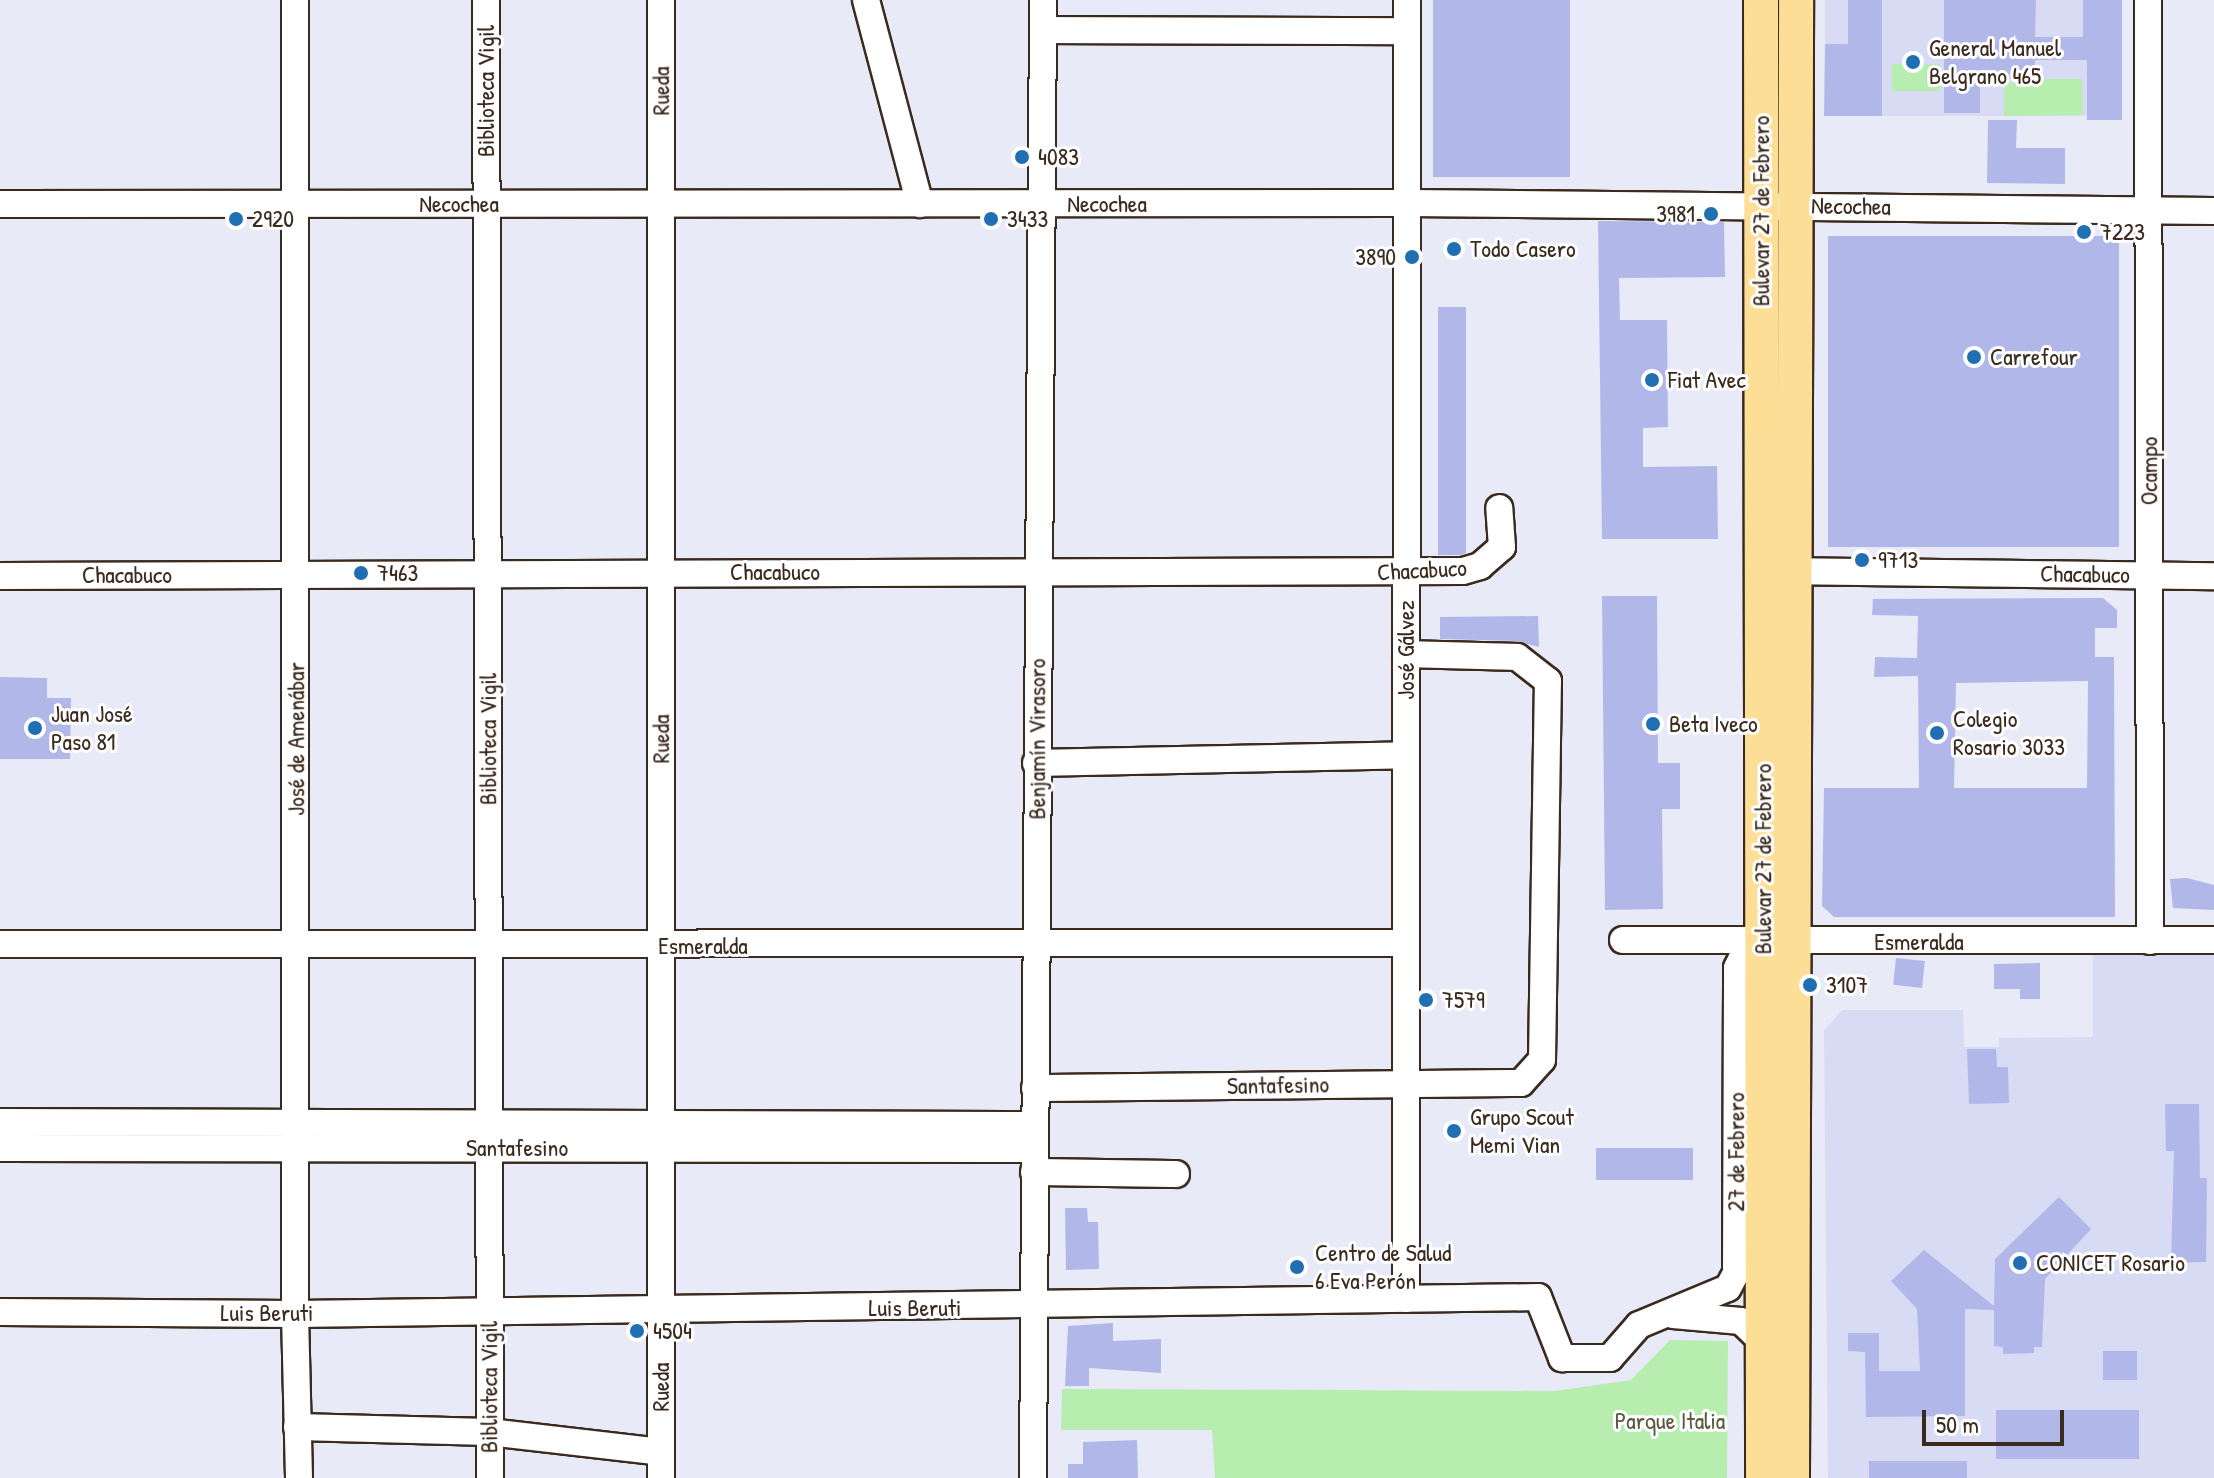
<!DOCTYPE html>
<meta charset="utf-8">
<style>
body{margin:0}
#map{position:relative;width:2214px;height:1478px;overflow:hidden;background:#e8eaf8;font-family:"Patrick Hand",sans-serif}
div>[style]{position:absolute}
.built>*{inset:0;background:#d8dbf4;transform-origin:0 0}
.green>*{inset:0;background:#b7edaf;transform-origin:0 0}
.building>*{inset:0;background:#b1b8e9;transform-origin:0 0}
.roads{filter:drop-shadow(2px 0 #3b2a1e) drop-shadow(-2px 0 #3b2a1e) drop-shadow(0 2px #3b2a1e) drop-shadow(0 -2px #3b2a1e)}
.minor>*{height:26px;margin:-13px;padding:0 13px;transform-origin:13px;border-radius:13px;background:#fff}
.major>*{height:34px;margin:-17px;padding:0 17px;transform-origin:17px;border-radius:17px;background:#fdde96}
.dots>*{width:22px;height:22px;translate:-50% -50%;box-sizing:border-box;border:4px solid #fff;border-radius:50%}
span{translate:-50% -50%;white-space:nowrap;text-align:center;line-height:1.15;-webkit-text-stroke:6px #fff;paint-order:stroke}
.poi-label{font-size:24px;color:#3b2a1e}
.left{translate:0 -50%;text-align:left}
.right{translate:-100% -50%;text-align:right}
.street-label{font-size:24px;color:#3b2a1e}
.park-label{font-size:24px;color:#5a5b42}
.scale{position:absolute;left:1922px;top:1410px;width:142px;height:36px;box-sizing:border-box;border:4px solid #3b2a1e;border-top:0;padding-left:10px;font-size:24px;line-height:28px;white-space:nowrap;color:#3b2a1e;-webkit-text-stroke:6px #fff;paint-order:stroke}
</style>
<div id="map">
<div class="built">
<div style="left:1825px;top:0;width:297px;height:116px"></div>
<div style="clip-path:polygon(2214px 940px,2214px 1478px,1828px 1478px,1824px 1031px,1842px 1010px,1963px 1010px,1964px 1047px,1999px 1047px,1999px 1038px,2093px 1037px,2093px 944px)"></div>
</div>
<div class="green">
<div style="left:1940px;top:64px;width:27px;height:48px;rotate:90deg"></div>
<div style="clip-path:polygon(2037px 79px,2082px 79px,2083px 115px,2004px 116px,2004px 83px,2036px 83px)"></div>
<div style="clip-path:polygon(1670px 1340px,1728px 1341px,1727px 1478px,1215px 1478px,1212px 1430px,1061px 1430px,1062px 1389px,1555px 1391px,1631px 1380px)"></div>
</div>
<div class="building">
<div style="left:1433px;top:0;width:137px;height:177px"></div>
<div style="clip-path:polygon(1848px 0,1882px 0,1882px 116px,1824px 116px,1825px 44px,1848px 44px)"></div>
<div style="clip-path:polygon(1944px 0,2036px 0,2035px 37px,2083px 37px,2083px 0,2122px 0,2122px 120px,2087px 120px,2087px 60px,2035px 60px,2035px 79px,1980px 79px,1980px 113px,1944px 113px)"></div>
<div style="clip-path:polygon(1988px 120px,2017px 120px,2016px 148px,2065px 148px,2065px 184px,1987px 183px)"></div>
<div style="clip-path:polygon(1598px 221px,1724px 222px,1725px 277px,1619px 278px,1620px 320px,1667px 320px,1668px 427px,1643px 428px,1643px 467px,1717px 466px,1718px 539px,1602px 539px)"></div>
<div style="left:1828px;top:236px;width:291px;height:311px"></div>
<div style="clip-path:polygon(1438px 307px,1466px 307px,1466px 553px,1461px 555px,1438px 555px)"></div>
<div style="clip-path:polygon(1602px 596px,1657px 596px,1658px 763px,1680px 763px,1680px 809px,1662px 809px,1663px 909px,1605px 910px)"></div>
<div style="clip-path:polygon(evenodd,2103px 598px,2117px 610px,2117px 628px,2095px 628px,2095px 657px,2114px 657px,2115px 917px,1834px 917px,1822px 906px,1824px 788px,1919px 788px,1918px 676px,1874px 677px,1875px 657px,1917px 658px,1918px 616px,1872px 615px,1873px 599px,2103px 598px,2088px 681px,2087px 788px,1954px 788px,1956px 683px,2088px 681px)"></div>
<div style="clip-path:polygon(1538px 616px,1539px 647px,1517px 641px,1440px 639px,1440px 617px)"></div>
<div style="clip-path:polygon(0 677px,47px 678px,47px 698px,71px 698px,70px 759px,0 759px)"></div>
<div style="clip-path:polygon(2187px 878px,2214px 885px,2214px 910px,2173px 908px,2170px 879px)"></div>
<div style="left:1896px;top:958px;width:29px;height:27px;rotate:6deg"></div>
<div style="clip-path:polygon(2040px 963px,2040px 999px,2020px 999px,2020px 989px,1994px 989px,1994px 964px)"></div>
<div style="clip-path:polygon(1967px 1049px,1996px 1049px,1997px 1067px,2008px 1067px,2009px 1103px,1969px 1104px)"></div>
<div style="clip-path:polygon(2165px 1104px,2199px 1104px,2200px 1178px,2207px 1178px,2206px 1262px,2171px 1263px,2174px 1151px,2166px 1151px)"></div>
<div style="left:1693px;top:1148px;width:32px;height:97px;rotate:90deg"></div>
<div style="clip-path:polygon(2059px 1197px,2091px 1229px,2045px 1279px,2042px 1347px,2034px 1347px,2034px 1353px,2003px 1354px,2003px 1347px,1994px 1346px,1994px 1310px,1965px 1309px,1965px 1416px,1866px 1417px,1865px 1352px,1848px 1351px,1848px 1333px,1879px 1333px,1879px 1371px,1920px 1371px,1917px 1309px,1891px 1281px,1924px 1250px,1994px 1306px,1995px 1259px)"></div>
<div style="clip-path:polygon(1065px 1208px,1087px 1208px,1088px 1222px,1098px 1222px,1099px 1269px,1066px 1270px)"></div>
<div style="clip-path:polygon(1113px 1323px,1113px 1341px,1161px 1339px,1161px 1373px,1089px 1368px,1089px 1386px,1065px 1386px,1068px 1326px)"></div>
<div style="left:2103px;top:1351px;width:34px;height:29px"></div>
<div style="left:1996px;top:1410px;width:143px;height:49px"></div>
<div style="clip-path:polygon(1137px 1440px,1138px 1478px,1068px 1478px,1068px 1464px,1083px 1464px,1083px 1442px)"></div>
<div style="left:1967px;top:1461px;width:17px;height:98px;rotate:90deg"></div>
</div>
<div class="roads">
<div class="minor">
<div style="left:295px;top:0;width:1314px;rotate:90deg"></div>
<div style="left:295px;top:1314px;width:164px;rotate:88.6deg"></div>
<div style="left:486px;top:0;width:1478px;rotate:89.84deg"></div>
<div style="left:866px;top:0;width:211px;rotate:75.2deg"></div>
<div style="left:2148px;top:0;width:941px;rotate:89.88deg"></div>
<div style="left:1043px;top:30px;width:364px;rotate:0.2deg"></div>
<div style="left:0;top:204px;width:1407px;rotate:-0.04deg"></div>
<div style="left:1407px;top:203px;width:807px;rotate:0.57deg"></div>
<div style="left:1775px;top:571px;width:439px;rotate:0.7deg"></div>
<div style="left:0;top:576px;width:1463px;rotate:-0.2deg"></div>
<div style="left:1463px;top:571px;width:18px;rotate:-16deg"></div>
<div style="left:1480px;top:566px;width:29px;rotate:-41deg"></div>
<div style="left:1502px;top:547px;width:39px;rotate:-94deg"></div>
<div style="left:1036px;top:763px;width:370px;rotate:-1.2deg"></div>
<div style="left:1623px;top:940px;width:591px"></div>
<div style="left:0;top:944px;width:1406px;rotate:-0.04deg"></div>
<div style="left:1035px;top:1088px;width:486px;rotate:-0.6deg"></div>
<div style="left:1521px;top:1083px;width:31px;rotate:-48deg"></div>
<div style="left:1542px;top:1060px;width:379px;rotate:-89.1deg"></div>
<div style="left:1548px;top:681px;width:39px;rotate:-142deg"></div>
<div style="left:1517px;top:657px;width:111px;rotate:-178.5deg"></div>
<div style="left:0;top:1122px;width:1034px;rotate:0.17deg"></div>
<div style="left:0;top:1148px;width:1034px;rotate:0.06deg"></div>
<div style="left:1034px;top:1172px;width:142px;rotate:0.8deg"></div>
<div style="left:1406px;top:1299px;width:1299px;rotate:-89.96deg"></div>
<div style="left:0;top:1312px;width:295px;rotate:0.4deg"></div>
<div style="left:295px;top:1314px;width:1243px;rotate:-0.78deg"></div>
<div style="left:1538px;top:1297px;width:66px;rotate:68.5deg"></div>
<div style="left:1562px;top:1358px;width:48px"></div>
<div style="left:1610px;top:1358px;width:44px;rotate:-48.7deg"></div>
<div style="left:1639px;top:1325px;width:96px;rotate:-22.6deg"></div>
<div style="left:1728px;top:1288px;width:17px;rotate:-62deg"></div>
<div style="left:1736px;top:1273px;width:305px;rotate:-89.8deg"></div>
<div style="left:1737px;top:968px;width:30px;rotate:-64deg"></div>
<div style="left:1673px;top:1315px;width:68px;rotate:5deg"></div>
<div style="left:1741px;top:1321px;width:29px;rotate:44deg"></div>
<div style="left:297px;top:1427px;width:192px;rotate:1.5deg"></div>
<div style="left:489px;top:1432px;width:173px;rotate:6.6deg"></div>
<div style="left:661px;top:1478px;width:1478px;rotate:-90deg"></div>
<div style="left:1033px;top:1478px;width:1478px;rotate:-89.61deg"></div>
</div>
<div class="major">
<div style="left:1761px;top:0;width:1478px;rotate:89.92deg"></div>
<div style="left:1792px;top:1478px;width:1478px;rotate:-89.84deg"></div>
</div>
</div>
<div class="dots">
<div style="left:1913px;top:62px;background:#1f6fb2"></div>
<div style="left:1022px;top:157px;background:#1f6fb2"></div>
<div style="left:1711px;top:214px;background:#1f6fb2"></div>
<div style="left:236px;top:219px;background:#1f6fb2"></div>
<div style="left:991px;top:219px;background:#1f6fb2"></div>
<div style="left:2084px;top:232px;background:#1f6fb2"></div>
<div style="left:1454px;top:249px;background:#1f6fb2"></div>
<div style="left:1412px;top:257px;background:#1f6fb2"></div>
<div style="left:1974px;top:357px;background:#1f6fb2"></div>
<div style="left:1652px;top:380px;background:#1f6fb2"></div>
<div style="left:1862px;top:560px;background:#1f6fb2"></div>
<div style="left:361px;top:573px;background:#1f6fb2"></div>
<div style="left:1653px;top:724px;background:#1f6fb2"></div>
<div style="left:35px;top:728px;background:#1f6fb2"></div>
<div style="left:1937px;top:733px;background:#1f6fb2"></div>
<div style="left:1810px;top:985px;background:#1f6fb2"></div>
<div style="left:1426px;top:1000px;background:#1f6fb2"></div>
<div style="left:1454px;top:1131px;background:#1f6fb2"></div>
<div style="left:2020px;top:1263px;background:#1f6fb2"></div>
<div style="left:1297px;top:1267px;background:#1f6fb2"></div>
<div style="left:637px;top:1331px;background:#1f6fb2"></div>
</div>
<div class="poi-label">
<span class="left" style="left:1929px;top:62px">General Manuel<br>Belgrano 465</span>
<span class="left" style="left:1038px;top:157px">4083</span>
<span class="right" style="left:1695px;top:214px">3981</span>
<span class="left" style="left:252px;top:219px">2920</span>
<span class="left" style="left:1007px;top:219px">3433</span>
<span class="left" style="left:2100px;top:232px">7223</span>
<span class="left" style="left:1470px;top:249px">Todo Casero</span>
<span class="right" style="left:1396px;top:257px">3890</span>
<span class="left" style="left:1990px;top:357px">Carrefour</span>
<span class="left" style="left:1668px;top:380px">Fiat Avec</span>
<span class="left" style="left:1878px;top:560px">9713</span>
<span class="left" style="left:377px;top:573px">7463</span>
<span class="left" style="left:51px;top:728px">Juan José<br>Paso 81</span>
<span class="left" style="left:1953px;top:733px">Colegio<br>Rosario 3033</span>
<span class="left" style="left:1669px;top:724px">Beta Iveco</span>
<span class="left" style="left:1826px;top:985px">3107</span>
<span class="left" style="left:1442px;top:1000px">7579</span>
<span class="left" style="left:1470px;top:1131px">Grupo Scout<br>Memi Vian</span>
<span class="left" style="left:1315px;top:1267px">Centro de Salud<br>6 Eva Perón</span>
<span class="left" style="left:2036px;top:1263px">CONICET Rosario</span>
<span class="left" style="left:653px;top:1331px">4504</span>
</div>
<div class="street-label">
<span style="left:486px;top:91px;rotate:-90deg">Biblioteca Vigil</span>
<span style="left:661px;top:91px;rotate:-90deg">Rueda</span>
<span style="left:459px;top:204px">Necochea</span>
<span style="left:1107px;top:204px">Necochea</span>
<span style="left:1851px;top:206px;rotate:1deg">Necochea</span>
<span style="left:1761px;top:211px;rotate:-90deg">Bulevar 27 de Febrero</span>
<span style="left:2149px;top:471px;rotate:-90deg">Ocampo</span>
<span style="left:1422px;top:570px;rotate:-3deg">Chacabuco</span>
<span style="left:775px;top:572px">Chacabuco</span>
<span style="left:2085px;top:574px;rotate:1deg">Chacabuco</span>
<span style="left:127px;top:575px">Chacabuco</span>
<span style="left:1406px;top:650px;rotate:-90deg">José Gálvez</span>
<span style="left:296px;top:739px;rotate:-90deg">José de Amenábar</span>
<span style="left:488px;top:739px;rotate:-90deg">Biblioteca Vigil</span>
<span style="left:661px;top:739px;rotate:-90deg">Rueda</span>
<span style="left:1037px;top:739px;rotate:-90deg">Benjamín Virasoro</span>
<span style="left:1763px;top:859px;rotate:-90deg">Bulevar 27 de Febrero</span>
<span style="left:1919px;top:942px">Esmeralda</span>
<span style="left:703px;top:946px">Esmeralda</span>
<span style="left:1278px;top:1085px;rotate:-1deg">Santafesino</span>
<span style="left:517px;top:1148px">Santafesino</span>
<span style="left:1736px;top:1152px;rotate:-90deg">27 de Febrero</span>
<span style="left:915px;top:1308px">Luis Beruti</span>
<span style="left:267px;top:1313px">Luis Beruti</span>
<span style="left:489px;top:1387px;rotate:-90deg">Biblioteca Vigil</span>
<span style="left:661px;top:1387px;rotate:-90deg">Rueda</span>
</div>
<div class="park-label">
<span style="left:1670px;top:1421px">Parque Italia</span>
</div>
<div class="scale">50 m</div>
</div>
